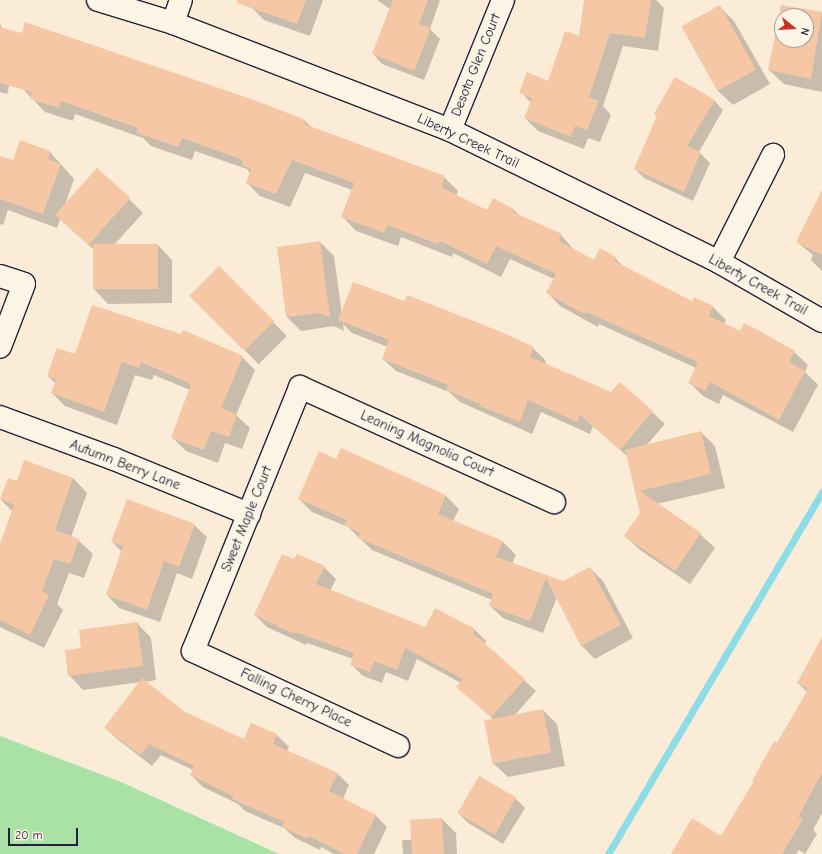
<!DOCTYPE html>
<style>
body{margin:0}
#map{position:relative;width:822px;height:854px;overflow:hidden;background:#fbecd8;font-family:"Comic Neue",sans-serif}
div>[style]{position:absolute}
.green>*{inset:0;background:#aae2a5}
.shadow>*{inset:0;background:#0003;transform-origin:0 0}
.stream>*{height:7px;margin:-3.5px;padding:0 3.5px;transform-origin:3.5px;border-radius:3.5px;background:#8ddde8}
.building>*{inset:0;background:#f5c7a4;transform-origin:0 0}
.roads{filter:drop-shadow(1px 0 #22223b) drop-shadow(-1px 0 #22223b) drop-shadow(0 1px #22223b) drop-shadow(0 -1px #22223b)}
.minor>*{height:22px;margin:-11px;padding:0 11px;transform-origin:11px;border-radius:11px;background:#fcf5e5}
span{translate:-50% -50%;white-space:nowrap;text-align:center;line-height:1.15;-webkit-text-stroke:3.5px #fcf5e5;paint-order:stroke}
.street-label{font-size:14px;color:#22223b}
.north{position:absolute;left:774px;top:8px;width:40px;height:40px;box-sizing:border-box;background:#fcf5e5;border:1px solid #a5a1a1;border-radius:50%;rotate:108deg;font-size:11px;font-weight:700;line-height:16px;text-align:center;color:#22223b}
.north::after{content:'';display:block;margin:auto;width:14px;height:18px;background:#c8321e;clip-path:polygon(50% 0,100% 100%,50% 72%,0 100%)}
.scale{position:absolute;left:8px;top:828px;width:70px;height:18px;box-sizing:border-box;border:2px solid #22223b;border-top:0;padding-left:5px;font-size:12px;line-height:14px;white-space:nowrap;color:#22223b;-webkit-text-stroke:3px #fcf5e5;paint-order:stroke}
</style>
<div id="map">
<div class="green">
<div style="clip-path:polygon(0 736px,121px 782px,279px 854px,0 854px)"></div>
</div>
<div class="shadow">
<div style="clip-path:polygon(254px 0,323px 0,310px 36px,264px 20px,251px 7px)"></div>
<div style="clip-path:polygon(377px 0,440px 0,430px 29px,440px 39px,424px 80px,382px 64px,373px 54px,390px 9px)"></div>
<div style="clip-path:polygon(585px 0,656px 0,664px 8px,658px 51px,623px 46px,603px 106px,611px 115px,600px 142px,588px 138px,584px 149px,538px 131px,525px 118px,531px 103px,521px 92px,549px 82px,580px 37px)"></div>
<div style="clip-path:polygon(evenodd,782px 6px,822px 13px,822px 92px,784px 84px,769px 70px,782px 6px,782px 16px,806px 16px,806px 40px,782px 40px,782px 16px)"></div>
<div style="clip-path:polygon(720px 7px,734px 21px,770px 84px,733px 105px,718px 91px)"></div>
<div style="clip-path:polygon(0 23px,2px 29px,22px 44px,7px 94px,0 92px)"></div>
<div style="clip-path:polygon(22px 88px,305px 121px,313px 128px,444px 177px,458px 191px,456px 196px,487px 211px,514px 210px,521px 217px,561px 235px,574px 250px,594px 262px,615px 258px,626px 269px,692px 302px,713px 307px,726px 320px,724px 325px,794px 352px,808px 365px,805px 372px,818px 385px,793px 432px,723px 395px,719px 404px,703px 396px,689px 382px,696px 368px,599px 324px,598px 327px,560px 306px,547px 292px,554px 279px,510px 259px,501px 277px,453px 253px,452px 257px,401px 237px,398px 246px,356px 231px,343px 217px,352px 190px,305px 173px,290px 207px,260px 196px,247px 183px,250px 173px,247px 169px,195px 151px,192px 160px,151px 146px,143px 138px,75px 114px,73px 121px,45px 112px)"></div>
<div style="clip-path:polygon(714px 100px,723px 110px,699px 152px,710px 163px,693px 201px,644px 178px,635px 169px,658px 117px,655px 114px)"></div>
<div style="clip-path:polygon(21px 142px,50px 152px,74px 179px,66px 202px,129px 199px,143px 213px,113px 246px,158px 245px,172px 260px,172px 303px,108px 304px,94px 289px,94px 250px,60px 219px,57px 228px,8px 210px,3px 225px,0 224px,0 158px,14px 161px)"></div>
<div style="clip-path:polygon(822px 220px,822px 271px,811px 260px,813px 255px,797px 242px)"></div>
<div style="clip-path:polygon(320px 242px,334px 256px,342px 314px,533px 348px,546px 361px,545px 364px,611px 393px,620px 383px,665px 424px,646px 446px,701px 432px,715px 446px,725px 488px,657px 504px,700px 534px,715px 548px,690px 584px,640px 550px,625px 536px,641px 513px,627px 456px,593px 426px,590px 434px,541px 412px,532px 434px,460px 402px,449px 392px,396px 371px,383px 359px,388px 347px,352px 333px,343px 324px,344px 331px,334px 326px,301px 331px,287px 317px,278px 248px)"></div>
<div style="left:219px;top:268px;width:96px;height:40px;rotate:45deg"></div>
<div style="clip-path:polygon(76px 356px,242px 357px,255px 370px,236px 415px,250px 428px,242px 449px,225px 443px,218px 463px,186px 451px,173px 438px,190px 390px,154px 375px,152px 380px,135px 375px,117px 425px,65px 406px,52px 393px,55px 383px,48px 376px)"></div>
<div style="clip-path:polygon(342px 449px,446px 496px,459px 509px,453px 521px,503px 542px,516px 555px,512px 564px,563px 582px,590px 568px,603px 581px,633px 638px,595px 659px,582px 646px,557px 597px,543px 633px,503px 618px,490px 606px,492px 600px,372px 550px,348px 527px,312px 512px,299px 499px,337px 460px)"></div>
<div style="clip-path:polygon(73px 478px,87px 493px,71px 537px,78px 540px,93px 554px,84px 578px,69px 573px,57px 604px,63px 610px,44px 648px,0 627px,0 547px,13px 512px,1px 500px,8px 479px,17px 482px)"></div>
<div style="clip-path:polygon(194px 525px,207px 537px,192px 579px,177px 573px,160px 622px,119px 608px,107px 595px,122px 552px,112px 542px)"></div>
<div style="clip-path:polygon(295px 561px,324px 567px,336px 579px,330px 591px,425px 628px,475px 630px,486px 641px,485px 644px,536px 691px,515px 715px,543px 710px,557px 724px,565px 766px,508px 777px,493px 763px,493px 719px,458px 687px,461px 683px,417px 659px,408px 681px,386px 672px,382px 683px,363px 676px,351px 664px,353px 659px,307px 643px,306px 645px,267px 627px,255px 615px)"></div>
<div style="clip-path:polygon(137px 623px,151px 638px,156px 680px,145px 682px,184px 713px,244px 741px,251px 724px,277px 735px,289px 747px,287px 751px,337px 773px,349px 785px,343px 799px,376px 816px,387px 827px,374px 854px,334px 854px,321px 847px,320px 850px,295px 838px,284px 828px,245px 811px,238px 804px,203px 787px,191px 775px,193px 770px,161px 755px,152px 766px,117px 739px,106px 728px,141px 682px,83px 690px,69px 675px,82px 649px)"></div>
<div style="clip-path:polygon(822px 647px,822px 813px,813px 830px,817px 834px,805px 854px,799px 850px,796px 854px,672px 854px,722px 837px,807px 692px,798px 683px)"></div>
<div style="clip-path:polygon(480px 777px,515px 798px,525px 808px,503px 844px,468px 823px,458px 813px)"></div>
<div style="clip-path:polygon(442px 819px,456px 833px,457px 854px,403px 854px,402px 840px,412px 840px)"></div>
</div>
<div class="stream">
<div style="left:608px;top:854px;width:421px;rotate:-59.4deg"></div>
</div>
<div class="building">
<div style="clip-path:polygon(237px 0,306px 0,297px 24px,237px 3px)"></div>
<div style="clip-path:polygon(393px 0,428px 0,419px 24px,431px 28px,414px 71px,372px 54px)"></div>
<div style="clip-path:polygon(584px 0,651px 0,645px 38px,610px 33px,589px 97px,599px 101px,587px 130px,575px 126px,571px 137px,524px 118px,532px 98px,519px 93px,527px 72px,548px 81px,565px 31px,579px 36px)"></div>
<div style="left:720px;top:5px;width:74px;height:44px;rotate:61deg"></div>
<div style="clip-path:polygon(evenodd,781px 5px,822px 12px,811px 79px,768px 70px,781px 5px,782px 16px,806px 16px,806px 40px,782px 40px,782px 16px)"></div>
<div style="clip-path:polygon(25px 22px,254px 100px,306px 120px,304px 124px,445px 176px,441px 187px,487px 210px,493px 198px,514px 209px,513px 212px,562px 234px,559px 241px,594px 260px,600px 248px,616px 257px,614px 261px,692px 301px,694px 297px,713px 306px,709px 316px,740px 331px,744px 323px,763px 333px,795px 351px,789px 362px,805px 371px,779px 420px,710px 382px,705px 391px,688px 383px,698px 362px,586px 312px,584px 314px,546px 293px,556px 274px,496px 246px,487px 264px,440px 241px,438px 244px,387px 225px,384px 233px,341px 217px,354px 183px,292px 160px,276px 194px,246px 183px,251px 169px,241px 165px,243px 160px,182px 138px,178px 147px,137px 133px,138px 128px,61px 101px,59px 108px,30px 99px,32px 92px,0 83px,0 27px,22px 33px)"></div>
<div style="clip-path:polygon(675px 77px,715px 100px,687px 146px,701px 152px,684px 192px,634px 169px,657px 116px,654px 114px)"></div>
<div style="clip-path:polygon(20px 140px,50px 151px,48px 159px,61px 164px,43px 214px,0 199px,0 156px,13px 160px)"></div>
<div style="left:97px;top:168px;width:45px;height:63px;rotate:42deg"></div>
<div style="clip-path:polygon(822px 190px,822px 255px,796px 242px)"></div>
<div style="clip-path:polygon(320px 241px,330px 317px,319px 313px,286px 317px,277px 247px)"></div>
<div style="left:158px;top:244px;width:45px;height:65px;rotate:90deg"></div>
<div style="left:219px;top:266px;width:78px;height:42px;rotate:45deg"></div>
<div style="clip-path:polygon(353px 282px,404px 301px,407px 295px,499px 331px,534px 347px,530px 357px,611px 392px,620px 382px,653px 411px,620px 450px,580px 415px,577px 422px,528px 400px,520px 422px,479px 406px,480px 404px,446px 390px,448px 385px,382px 359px,389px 340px,338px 320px)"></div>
<div style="clip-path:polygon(92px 305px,181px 334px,183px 330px,243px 356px,221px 408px,237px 414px,229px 437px,211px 431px,204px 450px,171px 438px,191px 384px,141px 362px,139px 368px,122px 362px,104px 412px,51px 393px,56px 379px,47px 376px,57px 348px,75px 354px)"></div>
<div style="clip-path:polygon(701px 431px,711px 474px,640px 491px,701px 533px,675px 571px,624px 536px,640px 513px,625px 450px)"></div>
<div style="clip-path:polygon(341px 448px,446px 495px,438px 514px,503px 541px,496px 557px,563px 581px,590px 567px,621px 625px,581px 646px,546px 578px,530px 621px,489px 606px,493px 594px,358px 538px,360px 533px,344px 525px,347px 520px,298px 499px,319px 451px,336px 459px)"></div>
<div style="clip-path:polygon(24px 460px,73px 478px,55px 530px,79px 539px,70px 564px,54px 559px,42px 591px,49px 595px,30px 635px,0 620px,0 544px,14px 505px,0 499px,8px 478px,17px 481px)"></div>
<div style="clip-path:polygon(127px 499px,195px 524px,179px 567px,164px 561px,147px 610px,106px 595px,123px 546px,111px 542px)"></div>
<div style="clip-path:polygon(282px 554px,294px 559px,297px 554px,325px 566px,316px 584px,425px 627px,435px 608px,475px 629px,473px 633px,525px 679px,491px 717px,456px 687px,463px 679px,405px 648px,397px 670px,374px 661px,370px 672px,350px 665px,354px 653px,295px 632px,294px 634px,254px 615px)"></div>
<div style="clip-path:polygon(137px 622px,143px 666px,68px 676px,65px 650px,81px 648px,79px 630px)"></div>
<div style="clip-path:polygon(822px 637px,822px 773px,798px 817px,803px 819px,782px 854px,671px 854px,692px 818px,721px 836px,754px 781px,752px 781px,774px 741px,778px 743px,808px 689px,797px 683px)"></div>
<div style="clip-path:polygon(142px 678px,185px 712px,244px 739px,251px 723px,277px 734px,273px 744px,338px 773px,329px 791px,376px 815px,357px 854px,344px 854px,309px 836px,308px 839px,282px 827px,284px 822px,232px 799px,233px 796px,190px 775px,194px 766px,149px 744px,140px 755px,104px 728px)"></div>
<div style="left:543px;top:709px;width:44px;height:60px;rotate:79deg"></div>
<div style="left:479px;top:776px;width:43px;height:43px;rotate:30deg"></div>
<div style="left:442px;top:818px;width:36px;height:32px;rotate:87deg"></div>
</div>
<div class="roads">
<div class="minor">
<div style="left:98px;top:0;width:78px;rotate:17deg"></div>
<div style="left:173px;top:23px;width:297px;rotate:21.1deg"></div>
<div style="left:450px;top:130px;width:300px;rotate:26.1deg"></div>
<div style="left:719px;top:262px;width:119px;rotate:29.8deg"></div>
<div style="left:173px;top:23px;width:24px;rotate:-71deg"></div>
<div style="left:450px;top:130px;width:140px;rotate:-67.8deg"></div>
<div style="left:719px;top:262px;width:120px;rotate:-63.2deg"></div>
<div style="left:0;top:276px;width:25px;rotate:18deg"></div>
<div style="left:24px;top:284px;width:67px;rotate:110.9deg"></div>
<div style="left:0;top:417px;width:121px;rotate:20.2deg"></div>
<div style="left:114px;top:459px;width:146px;rotate:22.2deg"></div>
<div style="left:398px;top:746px;width:226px;rotate:-155.1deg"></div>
<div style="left:193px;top:651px;width:285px;rotate:-67.9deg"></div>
<div style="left:300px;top:387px;width:279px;rotate:24.4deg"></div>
</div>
</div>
<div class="street-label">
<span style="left:476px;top:65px;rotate:-68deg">Desota Glen Court</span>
<span style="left:468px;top:141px;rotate:25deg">Liberty Creek Trail</span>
<span style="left:758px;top:285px;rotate:29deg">Liberty Creek Trail</span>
<span style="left:427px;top:444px;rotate:24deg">Leaning Magnolia Court</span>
<span style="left:125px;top:465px;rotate:21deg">Autumn Berry Lane</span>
<span style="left:247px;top:519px;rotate:-68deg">Sweet Maple Court</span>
<span style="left:296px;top:698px;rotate:25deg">Falling Cherry Place</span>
</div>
<div class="north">N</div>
<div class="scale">20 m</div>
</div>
